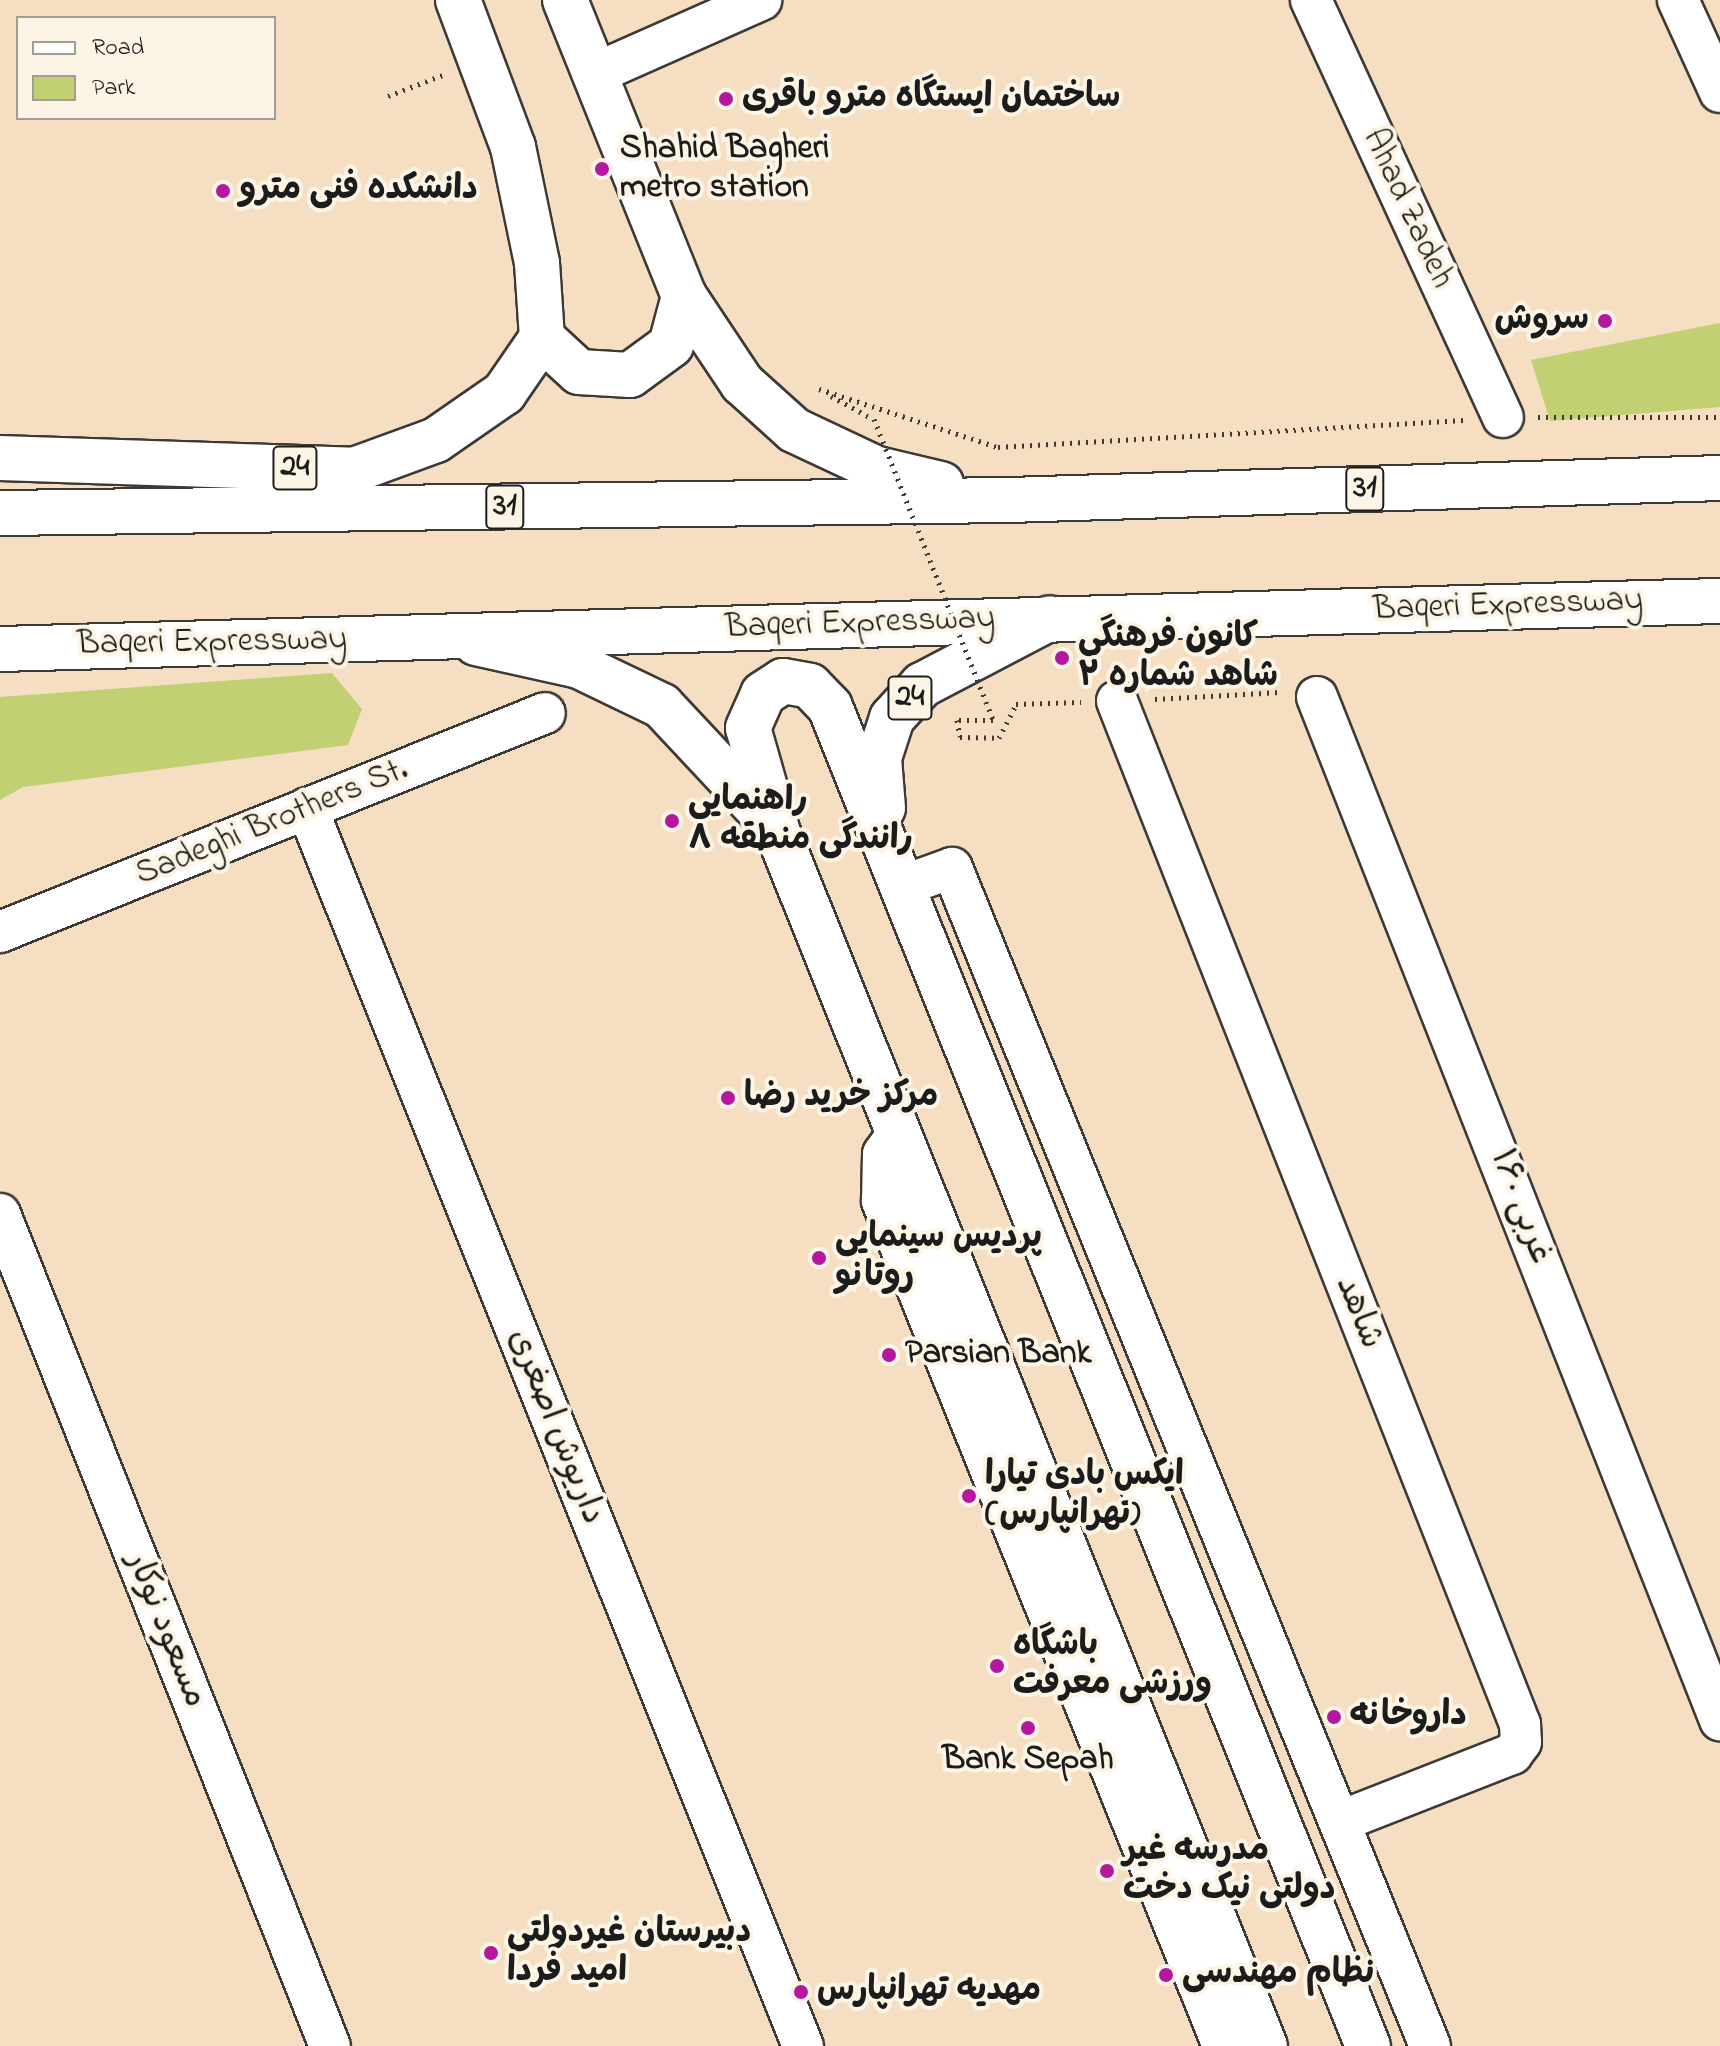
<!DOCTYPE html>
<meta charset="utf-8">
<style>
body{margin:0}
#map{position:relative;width:1720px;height:2046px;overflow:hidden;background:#f5dec2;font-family:"Indie Flower","Playpen Sans Arabic",sans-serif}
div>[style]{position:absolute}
.green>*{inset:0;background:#c1d072}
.path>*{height:5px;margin-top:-2.5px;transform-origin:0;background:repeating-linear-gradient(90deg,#3d3935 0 2px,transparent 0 8px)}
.roads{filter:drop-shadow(2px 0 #3d3935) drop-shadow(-2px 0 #3d3935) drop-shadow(0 2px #3d3935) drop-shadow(0 -2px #3d3935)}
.minor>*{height:40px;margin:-20px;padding:0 20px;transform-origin:20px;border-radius:20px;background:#fff}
.major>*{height:44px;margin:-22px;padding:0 22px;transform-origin:22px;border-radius:22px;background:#fff}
.highway>*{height:44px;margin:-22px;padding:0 22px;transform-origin:22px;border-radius:22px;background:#fff}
.path-bridge>*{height:5px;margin-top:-2.5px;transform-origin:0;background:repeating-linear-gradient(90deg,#3d3935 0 2px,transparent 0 8px)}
.dots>*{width:22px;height:22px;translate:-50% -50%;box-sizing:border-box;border:4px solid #fcf5e5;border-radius:50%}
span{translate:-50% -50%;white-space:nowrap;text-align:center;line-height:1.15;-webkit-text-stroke:8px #fcf5e5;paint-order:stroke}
.shield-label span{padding:2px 6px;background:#fcf5e5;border:2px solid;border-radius:6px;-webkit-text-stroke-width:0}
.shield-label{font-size:32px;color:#1c1c1c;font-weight:700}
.poi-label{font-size:34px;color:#1c1c1c;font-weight:700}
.left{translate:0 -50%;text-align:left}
.right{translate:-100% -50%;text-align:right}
.street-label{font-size:34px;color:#1c1c1c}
.legend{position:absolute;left:16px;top:16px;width:260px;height:104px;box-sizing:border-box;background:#fcf5e5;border:2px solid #a29e95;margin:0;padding:10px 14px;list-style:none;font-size:24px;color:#1c1c1c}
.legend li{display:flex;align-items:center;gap:16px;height:40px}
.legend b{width:40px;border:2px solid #a29e95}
</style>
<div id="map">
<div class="green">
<div style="clip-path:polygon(1720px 323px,1720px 407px,1550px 421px,1531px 360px)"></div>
<div style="clip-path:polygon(332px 673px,362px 709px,348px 745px,23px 787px,0 800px,0 697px)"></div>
</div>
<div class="path">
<div style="left:388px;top:96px;width:59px;rotate:-20.9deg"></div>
<div style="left:819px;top:389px;width:188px;rotate:18deg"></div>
<div style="left:998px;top:447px;width:467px;rotate:-3.3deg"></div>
<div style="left:831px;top:396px;width:46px;rotate:28.8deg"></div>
<div style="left:1538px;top:417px;width:182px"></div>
<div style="left:1155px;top:699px;width:126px;rotate:-3.2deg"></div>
<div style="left:993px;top:720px;width:36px;rotate:180deg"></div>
<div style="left:957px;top:720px;width:17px;rotate:80deg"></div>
<div style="left:960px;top:737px;width:39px;rotate:1deg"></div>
<div style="left:999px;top:738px;width:38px;rotate:-63deg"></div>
<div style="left:1016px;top:704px;width:65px;rotate:-1.8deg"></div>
</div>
<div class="roads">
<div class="minor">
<div style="left:1311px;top:0;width:459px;rotate:65.3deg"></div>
<div style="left:1678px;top:0;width:101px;rotate:65.5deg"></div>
<div style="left:594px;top:74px;width:183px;rotate:-23.9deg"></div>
<div style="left:1317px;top:697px;width:1100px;rotate:68.5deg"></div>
<div style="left:1117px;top:701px;width:1100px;rotate:68.5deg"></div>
<div style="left:1520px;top:1724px;width:18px;rotate:87deg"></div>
<div style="left:1521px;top:1742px;width:15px;rotate:127deg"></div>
<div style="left:1512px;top:1754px;width:184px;rotate:158.6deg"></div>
<div style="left:307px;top:808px;width:1334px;rotate:68.17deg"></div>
<div style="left:902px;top:886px;width:53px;rotate:-19.8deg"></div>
<div style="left:952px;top:868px;width:1271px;rotate:67.91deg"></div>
<div style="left:0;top:932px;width:587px;rotate:-21.89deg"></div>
<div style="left:899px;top:1132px;width:27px;rotate:126deg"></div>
<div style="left:883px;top:1154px;width:47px;rotate:91.2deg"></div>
<div style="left:882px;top:1201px;width:911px;rotate:68.02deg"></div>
<div style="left:0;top:1214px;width:895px;rotate:68.37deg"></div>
</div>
<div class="major">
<div style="left:476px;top:643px;width:106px;rotate:12.6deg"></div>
<div style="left:579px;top:666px;width:92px;rotate:25.7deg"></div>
<div style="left:662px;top:706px;width:149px;rotate:46.9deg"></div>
<div style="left:883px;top:808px;width:50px;rotate:-94.6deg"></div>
<div style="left:879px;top:758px;width:42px;rotate:-72deg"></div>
<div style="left:892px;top:718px;width:45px;rotate:-47.7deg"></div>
<div style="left:922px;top:685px;width:144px;rotate:-27.6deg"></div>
<div style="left:1265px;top:2046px;width:1307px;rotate:-111.87deg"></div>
<div style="left:778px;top:833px;width:109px;rotate:-105.9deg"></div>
<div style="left:748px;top:728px;width:37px;rotate:-66deg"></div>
<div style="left:763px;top:694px;width:24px;rotate:-33deg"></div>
<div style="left:783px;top:681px;width:27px;rotate:10deg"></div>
<div style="left:810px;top:686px;width:29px;rotate:46deg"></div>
<div style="left:830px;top:707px;width:1443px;rotate:68.11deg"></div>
</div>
<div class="highway">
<div style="left:458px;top:0;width:157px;rotate:69.5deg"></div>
<div style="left:513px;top:147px;width:118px;rotate:78.3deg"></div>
<div style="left:537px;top:263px;width:75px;rotate:86.2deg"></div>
<div style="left:565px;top:0;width:319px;rotate:68.1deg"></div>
<div style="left:684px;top:296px;width:105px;rotate:56.3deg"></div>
<div style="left:742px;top:383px;width:70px;rotate:42.1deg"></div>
<div style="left:794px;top:430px;width:92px;rotate:25.2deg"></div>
<div style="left:877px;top:469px;width:66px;rotate:13.2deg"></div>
<div style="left:542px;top:338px;width:50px;rotate:42.6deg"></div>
<div style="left:579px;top:372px;width:51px;rotate:3.4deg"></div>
<div style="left:630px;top:375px;width:51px;rotate:-36.2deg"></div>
<div style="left:671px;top:345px;width:51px;rotate:-75.1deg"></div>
<div style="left:0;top:458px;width:354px;rotate:1.9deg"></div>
<div style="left:354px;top:470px;width:87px;rotate:-20.1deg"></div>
<div style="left:436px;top:440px;width:83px;rotate:-34.7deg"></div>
<div style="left:504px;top:393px;width:67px;rotate:-55.4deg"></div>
<div style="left:0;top:513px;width:1009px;rotate:-0.74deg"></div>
<div style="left:1009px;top:500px;width:711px;rotate:-1.77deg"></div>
<div style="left:0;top:649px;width:1721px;rotate:-1.6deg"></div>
</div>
</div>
<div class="path-bridge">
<div style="left:874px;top:419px;width:324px;rotate:68.4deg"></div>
</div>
<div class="dots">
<div style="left:726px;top:99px;background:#b5179e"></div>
<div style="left:602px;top:169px;background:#b5179e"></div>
<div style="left:223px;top:191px;background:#b5179e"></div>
<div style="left:1605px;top:321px;background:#b5179e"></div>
<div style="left:1062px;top:658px;background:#b5179e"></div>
<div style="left:672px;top:821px;background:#b5179e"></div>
<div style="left:728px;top:1098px;background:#b5179e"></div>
<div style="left:819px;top:1258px;background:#b5179e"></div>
<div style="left:889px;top:1355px;background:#b5179e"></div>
<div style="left:969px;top:1496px;background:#b5179e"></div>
<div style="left:997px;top:1666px;background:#b5179e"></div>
<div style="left:1334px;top:1717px;background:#b5179e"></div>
<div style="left:1028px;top:1728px;background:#b5179e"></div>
<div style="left:1107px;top:1871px;background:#b5179e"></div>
<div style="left:491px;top:1953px;background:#b5179e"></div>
<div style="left:1166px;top:1975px;background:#b5179e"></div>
<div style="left:801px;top:1992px;background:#b5179e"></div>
</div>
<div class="shield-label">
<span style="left:295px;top:468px">24</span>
<span style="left:1365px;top:489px">31</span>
<span style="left:505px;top:507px">31</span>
<span style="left:910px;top:698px">24</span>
</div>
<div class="poi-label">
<span class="left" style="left:742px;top:99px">ساختمان ایستگاه مترو باقری</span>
<span class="left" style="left:620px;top:169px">Shahid Bagheri<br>metro station</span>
<span class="left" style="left:239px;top:191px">دانشکده فنی مترو</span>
<span class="right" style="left:1589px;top:321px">سروش</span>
<span class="left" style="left:1078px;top:658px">کانون فرهنگی<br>شاهد شماره ۲</span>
<span class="left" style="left:688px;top:821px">راهنمایی<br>رانندگی منطقه ۸</span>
<span class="left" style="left:744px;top:1098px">مرکز خرید رضا</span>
<span class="left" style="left:835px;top:1258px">پردیس سینمایی<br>روتانو</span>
<span class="left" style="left:905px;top:1355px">Parsian Bank</span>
<span class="left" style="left:985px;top:1496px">ایکس بادی تیارا<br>(تهرانپارس)</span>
<span class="left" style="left:1013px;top:1666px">باشگاه<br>ورزشی معرفت</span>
<span class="left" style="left:1350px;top:1717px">داروخانه</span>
<span style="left:1028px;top:1761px">Bank Sepah</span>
<span class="left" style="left:1123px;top:1871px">مدرسه غیر<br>دولتی نیک دخت</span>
<span class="left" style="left:507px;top:1953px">دبیرستان غیردولتی<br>امید فردا</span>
<span class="left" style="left:1182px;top:1975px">نظام مهندسی</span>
<span class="left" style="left:817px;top:1992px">مهدیه تهرانپارس</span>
</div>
<div class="street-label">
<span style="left:1407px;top:209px;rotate:65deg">Ahad Zadeh</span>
<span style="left:1508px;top:606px;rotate:-2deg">Baqeri Expressway</span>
<span style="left:860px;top:624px;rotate:-2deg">Baqeri Expressway</span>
<span style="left:212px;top:643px;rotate:-1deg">Baqeri Expressway</span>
<span style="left:272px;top:823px;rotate:-22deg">Sadeghi Brothers St.</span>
<span style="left:1520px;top:1207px;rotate:69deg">۱۶۰ غربی</span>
<span style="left:1358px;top:1313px;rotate:68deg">شاهد</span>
<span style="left:555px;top:1427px;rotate:68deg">داریوش اصغری</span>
<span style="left:165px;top:1630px;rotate:68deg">مسعود نوکار</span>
</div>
<ul class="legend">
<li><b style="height:10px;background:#fff"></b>Road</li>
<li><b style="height:22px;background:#c1d072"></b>Park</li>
</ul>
</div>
